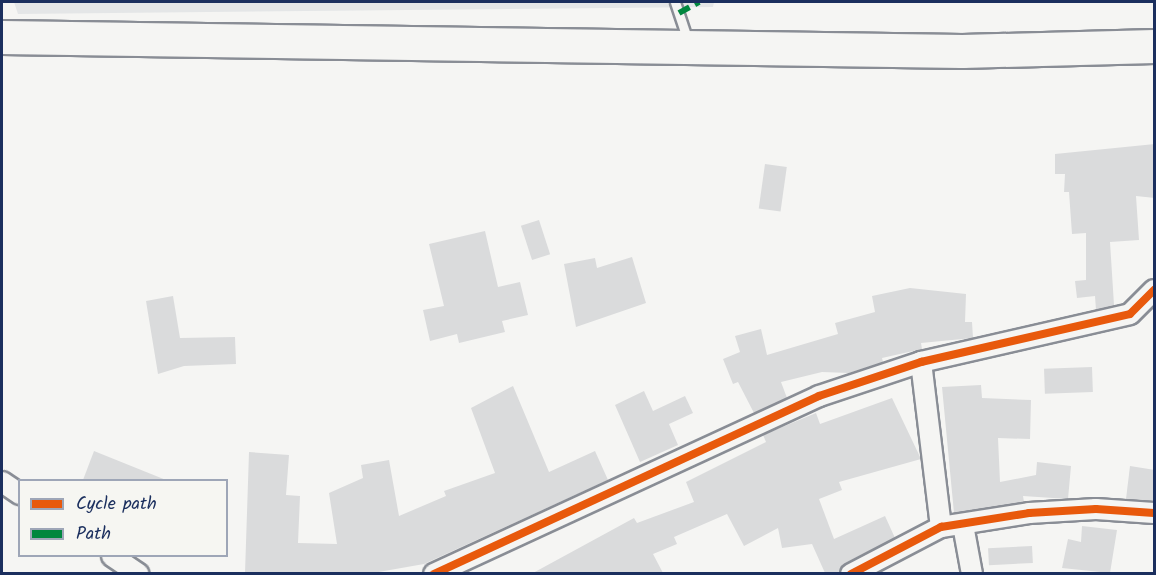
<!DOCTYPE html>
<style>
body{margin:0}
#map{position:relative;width:1156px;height:575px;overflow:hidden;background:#f5f5f3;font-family:Kalam,sans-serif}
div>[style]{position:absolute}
.green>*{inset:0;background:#e4e6e7}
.building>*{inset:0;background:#dadbdc;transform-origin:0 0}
.roads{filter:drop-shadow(2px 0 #898d95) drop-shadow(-2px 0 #898d95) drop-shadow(0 2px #898d95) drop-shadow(0 -2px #898d95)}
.lane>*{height:9px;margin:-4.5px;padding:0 4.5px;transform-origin:4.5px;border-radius:4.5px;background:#f5f5f3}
.street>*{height:20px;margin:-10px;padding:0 10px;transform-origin:10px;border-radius:10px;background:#f5f5f3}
.highway>*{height:33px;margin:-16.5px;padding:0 16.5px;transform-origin:16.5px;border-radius:16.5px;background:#f5f5f3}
.quiet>*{height:6px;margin-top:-3px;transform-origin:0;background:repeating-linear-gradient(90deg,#00873e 0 12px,transparent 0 18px)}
.cycleway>*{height:8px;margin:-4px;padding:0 4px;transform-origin:4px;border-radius:4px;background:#e8590c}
span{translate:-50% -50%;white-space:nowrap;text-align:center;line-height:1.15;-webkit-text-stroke:5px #f6f6f2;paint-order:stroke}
.frame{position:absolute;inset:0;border:3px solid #1b2f5e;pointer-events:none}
.legend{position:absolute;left:18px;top:479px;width:210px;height:78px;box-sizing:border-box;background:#f6f6f2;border:2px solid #9ea6b7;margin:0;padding:8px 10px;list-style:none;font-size:18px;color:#1b2f5e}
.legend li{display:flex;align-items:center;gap:12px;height:30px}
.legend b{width:30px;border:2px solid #9ea6b7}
</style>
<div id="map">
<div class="green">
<div style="clip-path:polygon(14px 2px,714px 2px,713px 7px,18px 14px)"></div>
</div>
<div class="building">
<div style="clip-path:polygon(1155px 144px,1155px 198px,1136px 196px,1139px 240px,1110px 242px,1114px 305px,1096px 310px,1095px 296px,1077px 298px,1075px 281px,1086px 280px,1086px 233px,1072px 234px,1069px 192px,1064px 192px,1065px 174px,1055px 174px,1055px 154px)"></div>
<div style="left:765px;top:164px;width:22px;height:45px;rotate:8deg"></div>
<div style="left:539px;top:220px;width:36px;height:19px;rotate:72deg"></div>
<div style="clip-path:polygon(485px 231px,498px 287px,520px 282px,528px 315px,502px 321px,505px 332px,459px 343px,457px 334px,430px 341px,423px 310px,444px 306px,429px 244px)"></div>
<div style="clip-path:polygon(632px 257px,646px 303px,576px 327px,564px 264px,595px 258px,597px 268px)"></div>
<div style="clip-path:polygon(910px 288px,966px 294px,965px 322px,972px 322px,973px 338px,921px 343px,922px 349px,882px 358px,883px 362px,849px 373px,822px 372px,781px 382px,787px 398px,754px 413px,738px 382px,733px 384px,723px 359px,740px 352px,735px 336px,761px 329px,767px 355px,838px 334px,835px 323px,875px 312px,872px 296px)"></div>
<div style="clip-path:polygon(173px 296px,180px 338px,235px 337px,236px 364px,184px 366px,158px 374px,146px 301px)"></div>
<div style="left:1092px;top:367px;width:25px;height:48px;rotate:88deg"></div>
<div style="clip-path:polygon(981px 385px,982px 398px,1031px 400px,1030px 439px,998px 438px,1000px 482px,1036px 475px,1037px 462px,1071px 466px,1068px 499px,1023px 496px,1024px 502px,954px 513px,942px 387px)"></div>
<div style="clip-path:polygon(513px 386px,549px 472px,595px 451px,608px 480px,424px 564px,373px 573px,245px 573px,249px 452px,289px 455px,286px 495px,300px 496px,298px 543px,337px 544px,329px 493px,363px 478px,361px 465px,389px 460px,399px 516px,446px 496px,444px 491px,495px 473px,471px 408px)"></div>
<div style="clip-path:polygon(644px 391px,653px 411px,685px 396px,693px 413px,669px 424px,678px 445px,640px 462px,615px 405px)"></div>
<div style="clip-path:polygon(892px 398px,921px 459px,839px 482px,842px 490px,819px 499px,834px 539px,885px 516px,895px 538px,845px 563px,839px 573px,825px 573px,812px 544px,782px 548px,778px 528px,744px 546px,727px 514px,674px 537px,677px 544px,653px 554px,663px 573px,533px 573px,634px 518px,637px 523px,694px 502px,686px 482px,766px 442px,763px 435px,816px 413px,820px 424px)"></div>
<div style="clip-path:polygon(94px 451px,166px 480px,83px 480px)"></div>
<div style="clip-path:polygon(1130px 466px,1155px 470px,1155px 501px,1126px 499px)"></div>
<div style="clip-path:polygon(1082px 526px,1117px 530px,1110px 573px,1062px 568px,1068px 539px,1081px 542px)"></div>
<div style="left:1032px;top:546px;width:17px;height:44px;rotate:87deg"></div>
</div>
<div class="roads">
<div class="lane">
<div style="left:675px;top:2px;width:41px;rotate:71.6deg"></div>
</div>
<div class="street">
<div style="left:921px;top:362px;width:166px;rotate:83.1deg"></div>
<div style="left:2px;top:482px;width:22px;rotate:34deg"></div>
<div style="left:963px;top:525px;width:50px;rotate:79.6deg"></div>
<div style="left:112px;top:556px;width:32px;rotate:34deg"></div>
<div style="left:434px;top:574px;width:424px;rotate:-24.8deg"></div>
<div style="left:819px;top:396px;width:108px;rotate:-18.4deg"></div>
<div style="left:921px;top:362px;width:214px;rotate:-12.9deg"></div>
<div style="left:1130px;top:314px;width:34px;rotate:-45deg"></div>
<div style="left:851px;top:574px;width:102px;rotate:-27.6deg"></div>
<div style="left:941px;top:527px;width:89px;rotate:-9deg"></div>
<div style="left:1029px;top:513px;width:67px;rotate:-3.4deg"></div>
<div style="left:1096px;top:509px;width:58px;rotate:3.9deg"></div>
</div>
<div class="highway">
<div style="left:2px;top:37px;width:960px;rotate:0.84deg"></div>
<div style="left:962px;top:51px;width:192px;rotate:-1.5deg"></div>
</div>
</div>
<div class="quiet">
<div style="left:679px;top:13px;width:23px;rotate:-29deg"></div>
</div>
<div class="cycleway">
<div style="left:434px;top:574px;width:424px;rotate:-24.8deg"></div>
<div style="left:819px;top:396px;width:108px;rotate:-18.4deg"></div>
<div style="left:921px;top:362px;width:214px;rotate:-12.9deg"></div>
<div style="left:1130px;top:314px;width:34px;rotate:-45deg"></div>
<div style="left:851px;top:574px;width:102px;rotate:-27.6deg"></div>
<div style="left:941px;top:527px;width:89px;rotate:-9deg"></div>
<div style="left:1029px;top:513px;width:67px;rotate:-3.4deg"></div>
<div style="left:1096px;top:509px;width:58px;rotate:3.9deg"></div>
</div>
<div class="frame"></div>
<ul class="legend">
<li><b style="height:8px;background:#e8590c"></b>Cycle path</li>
<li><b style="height:8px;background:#00873e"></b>Path</li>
</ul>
</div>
